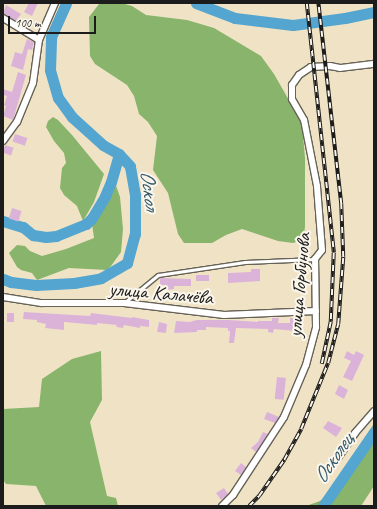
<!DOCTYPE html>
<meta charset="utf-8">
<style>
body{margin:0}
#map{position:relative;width:377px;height:509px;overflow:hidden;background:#f0e3c5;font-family:Caveat,sans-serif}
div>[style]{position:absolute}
.forest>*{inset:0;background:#88b46c}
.river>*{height:11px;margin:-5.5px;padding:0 5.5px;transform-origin:5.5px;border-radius:5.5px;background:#54a5cf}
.building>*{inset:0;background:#dbb3d9;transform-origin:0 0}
.roads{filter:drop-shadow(1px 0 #666257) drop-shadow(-1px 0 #666257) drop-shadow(0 1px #666257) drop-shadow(0 -1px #666257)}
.service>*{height:3px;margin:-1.5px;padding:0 1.5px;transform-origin:1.5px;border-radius:1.5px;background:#fff}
.minor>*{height:6px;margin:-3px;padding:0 3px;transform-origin:3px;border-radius:3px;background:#fff}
.rail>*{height:3.5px;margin-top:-1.75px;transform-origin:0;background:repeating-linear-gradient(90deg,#fbf7ec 0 6px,#1c1c1c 0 12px);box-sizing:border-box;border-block:1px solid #1c1c1c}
span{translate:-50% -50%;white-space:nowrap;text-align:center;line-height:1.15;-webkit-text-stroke:4px #fbf7ec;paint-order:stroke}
.street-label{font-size:20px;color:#1c1c1c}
.water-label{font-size:21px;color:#355a6d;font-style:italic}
.frame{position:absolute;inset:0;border:4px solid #1c1c1c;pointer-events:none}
.scale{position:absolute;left:8px;top:16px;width:88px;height:18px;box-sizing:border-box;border:2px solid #1c1c1c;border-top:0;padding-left:5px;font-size:12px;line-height:14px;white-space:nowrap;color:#1c1c1c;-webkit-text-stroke:3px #fbf7ec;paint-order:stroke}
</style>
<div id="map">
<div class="forest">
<div style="clip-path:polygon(121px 3px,132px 6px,146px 15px,187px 20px,214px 28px,261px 56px,274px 74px,302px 123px,305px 158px,305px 227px,303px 240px,293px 243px,278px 241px,242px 229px,226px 235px,212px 243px,184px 243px,178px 234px,168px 193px,153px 170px,157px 136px,148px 122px,139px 114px,134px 96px,127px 85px,95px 64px,90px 56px,89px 17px,99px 4px)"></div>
<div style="clip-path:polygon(53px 117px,58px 120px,72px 135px,104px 174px,94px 202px,83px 221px,77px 206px,64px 195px,60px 188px,62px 168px,66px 163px,64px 153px,54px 141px,46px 127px,48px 121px)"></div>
<div style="clip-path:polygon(113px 177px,120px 197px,123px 229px,121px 252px,111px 266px,107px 270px,69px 268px,37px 280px,32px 273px,21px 270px,17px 267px,9px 253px,17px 245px,25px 246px,30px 251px,42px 256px,66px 249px,94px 238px,92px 224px,102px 206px)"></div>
<div style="clip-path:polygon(101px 351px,102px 400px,90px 422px,107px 496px,116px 498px,118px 506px,46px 506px,36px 486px,6px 484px,3px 480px,3px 409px,39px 407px,42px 379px,72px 359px)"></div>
<div style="clip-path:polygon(374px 423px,374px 486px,361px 506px,306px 506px,320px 501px,336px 487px)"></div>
</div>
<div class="river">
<div style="left:196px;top:3px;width:42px;rotate:21deg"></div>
<div style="left:235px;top:18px;width:58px;rotate:6.9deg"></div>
<div style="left:293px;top:25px;width:52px;rotate:-7.7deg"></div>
<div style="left:345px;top:18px;width:30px;rotate:-12deg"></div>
<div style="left:3px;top:221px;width:21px;rotate:17deg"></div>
<div style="left:23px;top:227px;width:13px;rotate:39deg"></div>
<div style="left:33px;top:235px;width:13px;rotate:9deg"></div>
<div style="left:46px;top:237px;width:10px;rotate:-6deg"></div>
<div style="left:56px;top:236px;width:32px;rotate:-22deg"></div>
<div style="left:86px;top:224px;width:8px;rotate:-45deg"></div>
<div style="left:92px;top:218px;width:26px;rotate:-59deg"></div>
<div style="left:105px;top:196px;width:15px;rotate:-67deg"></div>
<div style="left:111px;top:182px;width:29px;rotate:-74deg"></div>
<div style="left:3px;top:279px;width:9px;rotate:21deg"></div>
<div style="left:11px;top:282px;width:25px;rotate:7deg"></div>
<div style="left:36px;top:285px;width:38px;rotate:-3deg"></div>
<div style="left:74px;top:283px;width:27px;rotate:-10deg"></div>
<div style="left:101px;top:278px;width:30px;rotate:-30deg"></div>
<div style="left:127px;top:263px;width:30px;rotate:-75deg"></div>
<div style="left:135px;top:234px;width:39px;rotate:-90deg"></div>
<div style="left:135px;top:195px;width:29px;rotate:-100deg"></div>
<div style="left:130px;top:166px;width:16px;rotate:-133deg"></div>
<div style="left:119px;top:154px;width:18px;rotate:-151deg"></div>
<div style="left:103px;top:145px;width:42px;rotate:-137.9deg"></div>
<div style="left:72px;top:117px;width:24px;rotate:-126deg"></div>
<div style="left:58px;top:98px;width:29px;rotate:-106deg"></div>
<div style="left:50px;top:70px;width:33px;rotate:-88deg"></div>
<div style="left:51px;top:37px;width:37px;rotate:-66deg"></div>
<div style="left:323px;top:506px;width:90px;rotate:-55.4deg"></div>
</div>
<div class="building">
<div style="clip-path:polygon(29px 3px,38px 3px,32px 16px,24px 12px)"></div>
<div style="clip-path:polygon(6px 5px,21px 14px,16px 21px,3px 14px)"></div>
<div style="clip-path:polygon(27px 39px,34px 42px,32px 50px,28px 49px,23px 70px,11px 66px,15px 52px,22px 54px)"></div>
<div style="clip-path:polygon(18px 72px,26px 75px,13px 120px,3px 116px,6px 106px,4px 105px,7px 96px,3px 95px,3px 89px,12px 92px)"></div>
<div style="left:15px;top:134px;width:13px;height:8px;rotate:18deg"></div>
<div style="left:5px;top:145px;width:9px;height:8px;rotate:18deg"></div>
<div style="left:12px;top:208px;width:10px;height:11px;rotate:17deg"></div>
<div style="clip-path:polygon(251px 269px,260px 269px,260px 281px,228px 283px,228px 273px,251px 272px)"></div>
<div style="left:209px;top:275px;width:6px;height:13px;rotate:90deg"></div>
<div style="clip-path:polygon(160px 278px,191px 279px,191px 286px,174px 286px,174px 289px,165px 290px,165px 285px,160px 285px)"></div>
<div style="clip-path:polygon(24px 312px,90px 316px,91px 313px,132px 318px,132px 317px,149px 320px,149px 327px,140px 326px,140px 328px,124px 325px,123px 328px,116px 327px,117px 325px,97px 323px,97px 325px,64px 322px,64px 330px,45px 328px,46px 324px,37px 322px,37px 320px,23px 319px)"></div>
<div style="left:7px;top:313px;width:7px;height:9px"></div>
<div style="clip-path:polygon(272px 318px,279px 318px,278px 323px,290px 323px,290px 318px,296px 318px,296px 331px,274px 329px,273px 333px,268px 332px,268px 329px,236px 328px,234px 343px,229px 343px,230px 331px,228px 331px,228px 328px,206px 327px,206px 330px,197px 330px,197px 332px,174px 333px,176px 321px,189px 322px,197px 320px,229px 320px,258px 322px,258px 321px,272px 321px)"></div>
<div style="clip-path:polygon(159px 322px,167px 324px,166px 333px,157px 332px)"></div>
<div style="clip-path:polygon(347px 351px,354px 355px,356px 351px,364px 355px,352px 381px,343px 377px,351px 361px,344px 358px)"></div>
<div style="left:277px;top:377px;width:9px;height:22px;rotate:6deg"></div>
<div style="clip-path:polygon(339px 385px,348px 390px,344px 399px,335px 394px)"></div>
<div style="clip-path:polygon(267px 412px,279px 417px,275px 423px,264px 419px)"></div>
<div style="clip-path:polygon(328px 421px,342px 428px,336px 437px,323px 428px)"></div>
<div style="clip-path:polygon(263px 432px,268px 434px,256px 452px,251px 448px,258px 442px)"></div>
<div style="clip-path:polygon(241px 463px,246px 467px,241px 475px,235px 471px)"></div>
<div style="clip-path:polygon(224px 488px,228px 494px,221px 500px,216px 493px)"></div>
</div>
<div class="roads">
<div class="service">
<div style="left:125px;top:302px;width:43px;rotate:-39.3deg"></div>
<div style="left:158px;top:275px;width:88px;rotate:-8.5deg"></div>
<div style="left:245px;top:262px;width:70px;rotate:-2.5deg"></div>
</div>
<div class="minor">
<div style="left:3px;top:18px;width:42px;rotate:31.4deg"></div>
<div style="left:3px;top:141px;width:24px;rotate:-54deg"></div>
<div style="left:17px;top:122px;width:42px;rotate:-67.7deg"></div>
<div style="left:33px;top:83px;width:43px;rotate:-82.1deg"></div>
<div style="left:39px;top:40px;width:40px;rotate:-66.6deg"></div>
<div style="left:3px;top:297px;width:39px;rotate:9deg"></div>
<div style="left:42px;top:303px;width:82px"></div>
<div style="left:124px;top:303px;width:101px;rotate:6.8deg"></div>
<div style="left:224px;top:315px;width:92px;rotate:-2.5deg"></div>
<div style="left:335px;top:462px;width:35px;rotate:-55deg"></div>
<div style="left:355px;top:433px;width:29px;rotate:-49deg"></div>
<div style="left:222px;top:506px;width:16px;rotate:-45deg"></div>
<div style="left:233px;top:495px;width:93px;rotate:-56.8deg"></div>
<div style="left:284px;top:417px;width:56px;rotate:-67.1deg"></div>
<div style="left:306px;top:365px;width:39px;rotate:-75deg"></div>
<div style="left:316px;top:327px;width:68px;rotate:-90.8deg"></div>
<div style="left:315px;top:259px;width:11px;rotate:-52deg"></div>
<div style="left:322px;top:250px;width:64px;rotate:-94.5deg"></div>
<div style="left:317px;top:186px;width:67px;rotate:-101.1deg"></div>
<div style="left:304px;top:120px;width:24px;rotate:-120deg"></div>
<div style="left:292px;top:99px;width:14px;rotate:-90deg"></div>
<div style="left:292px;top:85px;width:12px;rotate:-55deg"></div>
<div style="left:299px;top:75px;width:14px;rotate:-34deg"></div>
<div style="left:311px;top:67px;width:19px;rotate:-3deg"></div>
<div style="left:330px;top:66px;width:10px;rotate:11deg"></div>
<div style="left:340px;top:68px;width:34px;rotate:-7deg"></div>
</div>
</div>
<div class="rail">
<div style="left:307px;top:3px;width:251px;rotate:83.8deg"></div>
<div style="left:334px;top:253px;width:69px;rotate:92.5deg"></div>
<div style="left:331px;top:322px;width:43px;rotate:102.1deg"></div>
<div style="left:249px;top:506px;width:14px;rotate:-45deg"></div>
<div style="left:259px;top:496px;width:44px;rotate:-55.2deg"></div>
<div style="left:284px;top:460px;width:35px;rotate:-61deg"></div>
<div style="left:301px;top:429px;width:71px;rotate:-67.8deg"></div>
<div style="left:328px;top:363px;width:40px;rotate:-75.6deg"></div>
<div style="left:338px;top:324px;width:67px;rotate:-85.7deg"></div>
<div style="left:343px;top:257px;width:53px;rotate:-92.2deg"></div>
<div style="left:341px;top:204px;width:202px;rotate:-96.5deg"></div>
</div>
<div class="street-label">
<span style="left:299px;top:285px;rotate:-85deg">улица Горбунова</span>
<span style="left:161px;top:293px;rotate:5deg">улица Калачёва</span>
</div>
<div class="water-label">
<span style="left:150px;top:190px;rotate:83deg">Оскол</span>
<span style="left:333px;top:458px;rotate:-56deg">Осколец</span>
</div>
<div class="frame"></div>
<div class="scale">100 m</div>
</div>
